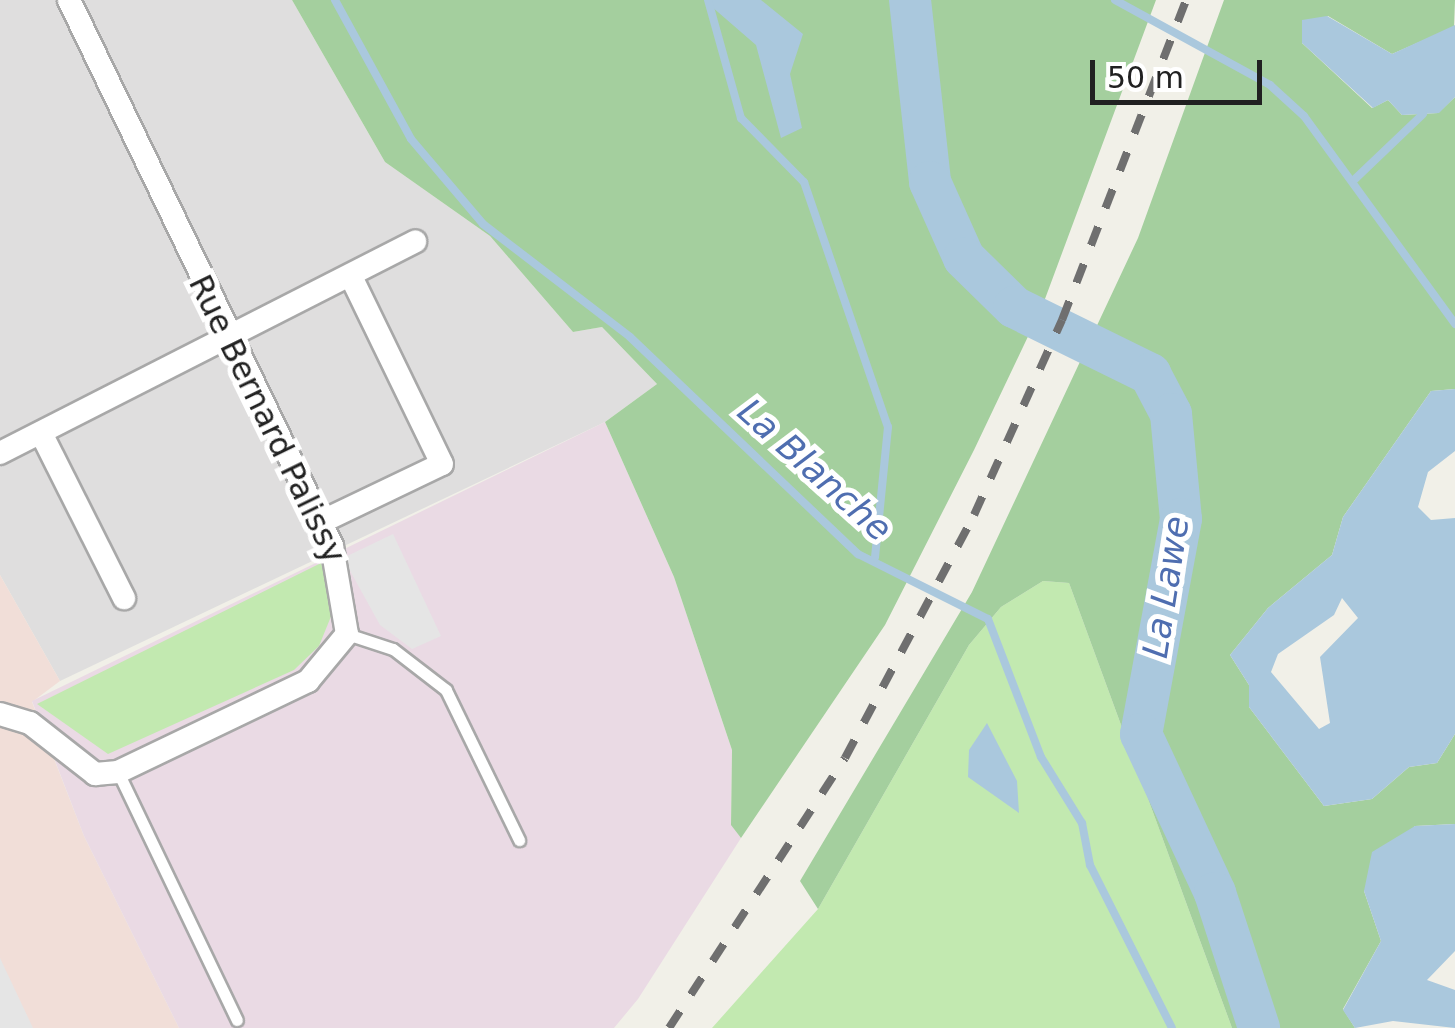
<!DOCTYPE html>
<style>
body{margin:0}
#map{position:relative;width:1455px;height:1028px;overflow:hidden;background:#f1f0e8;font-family:"DejaVu Sans",sans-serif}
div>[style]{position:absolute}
.residential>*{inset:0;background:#dfdede}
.commercial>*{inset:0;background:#f1ded8}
.industrial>*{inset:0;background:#eadae4}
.grass>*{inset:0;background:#c2e9b0}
.forest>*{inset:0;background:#a4cf9e}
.parking>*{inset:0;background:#e5e5e5}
.water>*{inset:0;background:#aac8dd}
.stream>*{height:8px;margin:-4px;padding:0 4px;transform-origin:4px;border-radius:4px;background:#aac8dd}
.river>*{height:42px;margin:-21px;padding:0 21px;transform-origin:21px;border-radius:21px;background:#aac8dd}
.roads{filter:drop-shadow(2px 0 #a8a8a8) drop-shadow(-2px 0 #a8a8a8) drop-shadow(0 2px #a8a8a8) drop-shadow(0 -2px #a8a8a8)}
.service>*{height:11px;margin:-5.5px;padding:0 5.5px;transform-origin:5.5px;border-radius:5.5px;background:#fff}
.minor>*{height:22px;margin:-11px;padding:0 11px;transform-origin:11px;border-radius:11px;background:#fff}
.rail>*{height:8px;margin-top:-4px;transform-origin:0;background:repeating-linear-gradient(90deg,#6f6f6f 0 20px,transparent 0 40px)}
span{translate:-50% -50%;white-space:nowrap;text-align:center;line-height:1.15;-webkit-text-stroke:10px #fff;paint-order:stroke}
.street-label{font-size:32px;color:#212121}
.water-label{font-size:35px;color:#4f6eb0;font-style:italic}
.scale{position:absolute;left:1090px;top:60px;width:172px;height:45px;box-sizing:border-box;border:5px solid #212121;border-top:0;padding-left:12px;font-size:30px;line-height:35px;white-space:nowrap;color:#212121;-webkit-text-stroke:8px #fff;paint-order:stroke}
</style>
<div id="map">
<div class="residential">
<div style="clip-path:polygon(0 0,292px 0,385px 162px,490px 236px,573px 332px,602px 327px,657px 384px,605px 422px,60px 681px,0 575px)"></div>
</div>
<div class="commercial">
<div style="clip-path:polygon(0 575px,60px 681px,32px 702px,84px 836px,179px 1028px,0 1028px)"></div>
</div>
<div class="industrial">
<div style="clip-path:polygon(605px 422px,674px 577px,732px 750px,731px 824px,741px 838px,638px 999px,614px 1028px,179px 1028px,84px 836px,32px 701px)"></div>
</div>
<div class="grass">
<div style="clip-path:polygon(321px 563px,334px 609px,319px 646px,294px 670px,108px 754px,37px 704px)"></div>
<div style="clip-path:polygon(1043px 581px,1069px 583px,1232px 1028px,712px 1028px,818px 909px,969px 645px,1001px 607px)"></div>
</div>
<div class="forest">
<div style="clip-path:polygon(292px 0,1156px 0,1042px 307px,974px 450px,885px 625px,741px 838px,731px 825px,732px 750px,674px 577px,605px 422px,657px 384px,602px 327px,573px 332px,490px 236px,385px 162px)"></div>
<div style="clip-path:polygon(1224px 0,1455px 0,1454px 27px,1392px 54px,1328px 16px,1302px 43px,1372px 108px,1388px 100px,1402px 115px,1438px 113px,1455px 97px,1455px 389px,1431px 391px,1343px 517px,1332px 555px,1268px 608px,1230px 655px,1249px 685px,1249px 707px,1324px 806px,1372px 799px,1409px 767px,1437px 763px,1455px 734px,1455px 824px,1415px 826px,1364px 891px,1381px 941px,1343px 1009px,1355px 1028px,1232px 1028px,1069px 583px,1043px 581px,1001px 607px,969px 645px,818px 909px,800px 881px,972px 592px,1138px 238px)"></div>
</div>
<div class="parking">
<div style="clip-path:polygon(393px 534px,441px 636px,412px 649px,380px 625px,343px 558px)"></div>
<div style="clip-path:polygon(0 958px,33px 1028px,0 1028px)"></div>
</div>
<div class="water">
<div style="clip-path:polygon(704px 0,761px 0,803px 34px,790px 74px,802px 128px,781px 138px,756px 45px)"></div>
<div style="clip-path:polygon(1327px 16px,1392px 54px,1455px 25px,1455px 97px,1439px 113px,1402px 115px,1388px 100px,1373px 108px,1302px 43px,1302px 20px)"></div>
<div style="clip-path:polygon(evenodd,1455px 389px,1455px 451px,1428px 472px,1418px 507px,1431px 520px,1455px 518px,1455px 734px,1437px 763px,1409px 767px,1372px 799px,1324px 806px,1249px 707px,1249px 685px,1230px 655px,1268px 608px,1332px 555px,1343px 517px,1431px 391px,1455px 389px,1342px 598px,1358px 618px,1320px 657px,1330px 723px,1319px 729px,1271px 672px,1278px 654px,1334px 615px,1342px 598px)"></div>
<div style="clip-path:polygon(987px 723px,1017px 781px,1019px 813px,968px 777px,969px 750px)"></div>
<div style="clip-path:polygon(1455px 824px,1455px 951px,1427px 980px,1455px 990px,1455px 1028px,1393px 1021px,1355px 1028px,1343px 1010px,1381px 941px,1364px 891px,1372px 852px,1415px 826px)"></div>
</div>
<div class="stream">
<div style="left:335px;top:0;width:158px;rotate:61.3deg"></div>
<div style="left:411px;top:139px;width:111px;rotate:49.7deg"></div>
<div style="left:483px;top:224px;width:185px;rotate:37.5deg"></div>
<div style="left:630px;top:337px;width:315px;rotate:43.6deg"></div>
<div style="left:858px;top:554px;width:145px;rotate:26.6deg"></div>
<div style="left:988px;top:619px;width:148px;rotate:69deg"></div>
<div style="left:1041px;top:757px;width:78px;rotate:58.2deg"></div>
<div style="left:1082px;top:823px;width:43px;rotate:79.2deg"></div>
<div style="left:1090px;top:865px;width:182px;rotate:63.3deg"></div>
<div style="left:708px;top:0;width:123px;rotate:74.4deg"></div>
<div style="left:741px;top:118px;width:90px;rotate:45.5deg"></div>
<div style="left:804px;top:182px;width:259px;rotate:71.1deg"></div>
<div style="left:888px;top:427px;width:131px;rotate:95.7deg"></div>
<div style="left:1115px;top:0;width:177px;rotate:28.7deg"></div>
<div style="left:1270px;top:85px;width:46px;rotate:42.4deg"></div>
<div style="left:1304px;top:116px;width:257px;rotate:54deg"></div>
<div style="left:1355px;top:179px;width:94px;rotate:-43.7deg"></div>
</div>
<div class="river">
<div style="left:910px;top:0;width:183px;rotate:83.7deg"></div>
<div style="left:930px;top:182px;width:83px;rotate:65.9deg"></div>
<div style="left:964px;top:258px;width:70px;rotate:44.4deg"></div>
<div style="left:1014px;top:307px;width:152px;rotate:26.2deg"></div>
<div style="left:1150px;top:374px;width:45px;rotate:62.3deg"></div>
<div style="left:1171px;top:414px;width:105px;rotate:84.6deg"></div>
<div style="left:1181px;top:519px;width:219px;rotate:100.5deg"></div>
<div style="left:1141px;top:734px;width:175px;rotate:65deg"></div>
<div style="left:1215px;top:893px;width:142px;rotate:71.9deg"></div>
</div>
<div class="roads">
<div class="service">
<div style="left:347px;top:634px;width:48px;rotate:18.1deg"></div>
<div style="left:393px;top:649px;width:67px;rotate:37.7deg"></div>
<div style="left:446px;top:690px;width:167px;rotate:64deg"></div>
<div style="left:118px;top:772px;width:275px;rotate:64.4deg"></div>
</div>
<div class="minor">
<div style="left:41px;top:433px;width:185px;rotate:63.3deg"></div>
<div style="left:0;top:453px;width:466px;rotate:-27deg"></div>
<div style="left:321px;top:522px;width:134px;rotate:-25.6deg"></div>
<div style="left:442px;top:464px;width:208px;rotate:-115.9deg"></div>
<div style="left:0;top:714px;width:31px;rotate:17deg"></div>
<div style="left:30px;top:723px;width:83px;rotate:38.1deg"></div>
<div style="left:95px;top:774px;width:23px;rotate:-5deg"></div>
<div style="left:118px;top:772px;width:211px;rotate:-25.6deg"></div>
<div style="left:308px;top:681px;width:61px;rotate:-50.3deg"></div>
<div style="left:347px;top:634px;width:89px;rotate:-99.7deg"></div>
<div style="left:332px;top:546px;width:606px;rotate:-115.72deg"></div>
</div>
</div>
<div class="rail">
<div style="left:669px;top:1028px;width:322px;rotate:-56.9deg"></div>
<div style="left:845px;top:758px;width:275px;rotate:-62deg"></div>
<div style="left:974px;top:515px;width:214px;rotate:-65.7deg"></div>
<div style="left:1062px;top:320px;width:343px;rotate:-68.8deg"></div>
</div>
<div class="street-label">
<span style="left:267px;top:419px;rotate:64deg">Rue Bernard Palissy</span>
</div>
<div class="water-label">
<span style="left:815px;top:470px;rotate:42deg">La Blanche</span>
<span style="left:1166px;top:587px;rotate:-81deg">La Lawe</span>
</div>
<div class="scale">50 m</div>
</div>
